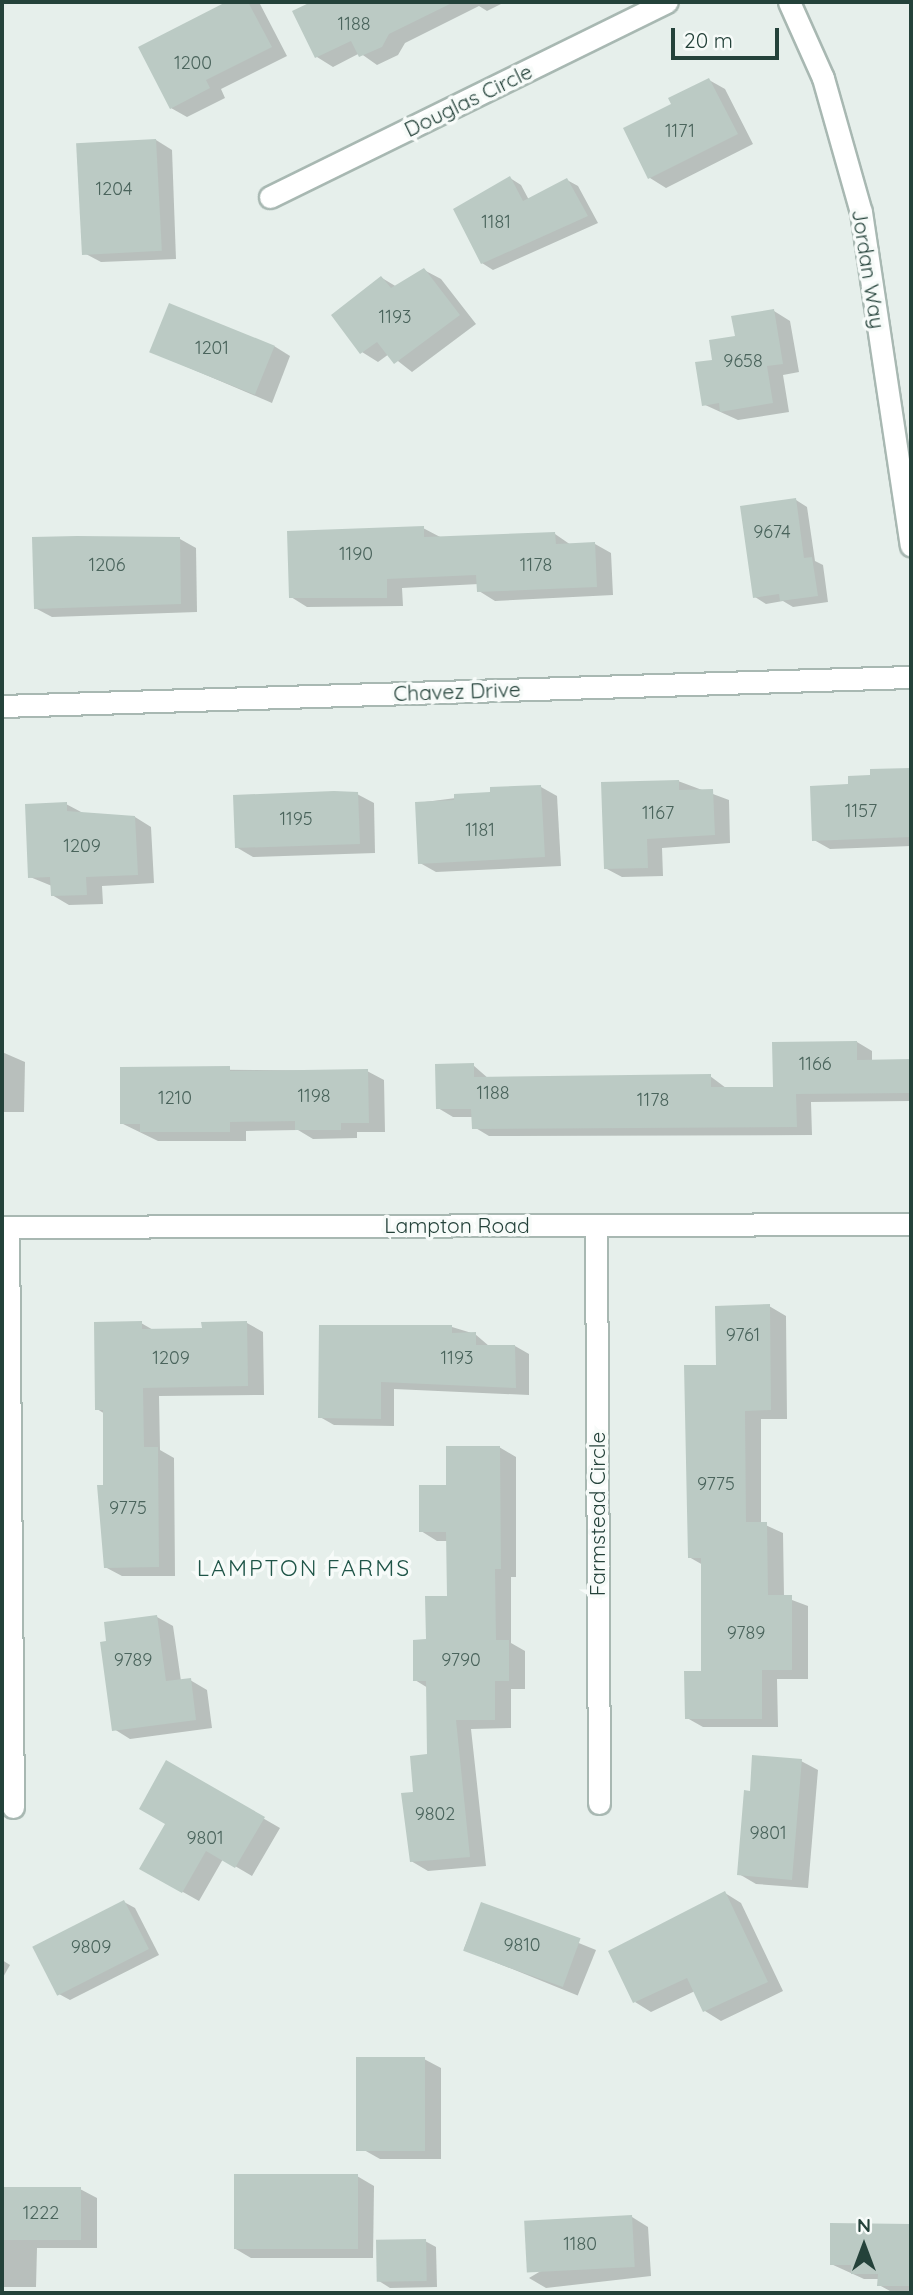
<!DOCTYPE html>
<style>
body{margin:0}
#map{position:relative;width:913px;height:2295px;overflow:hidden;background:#e6efeb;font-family:Quicksand,sans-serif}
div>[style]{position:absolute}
.shadow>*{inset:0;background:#0003;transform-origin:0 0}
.building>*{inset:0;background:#bbcac4;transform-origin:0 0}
.roads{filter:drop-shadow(2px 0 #a8b8b2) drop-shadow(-2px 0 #a8b8b2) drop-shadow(0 2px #a8b8b2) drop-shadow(0 -2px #a8b8b2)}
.minor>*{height:21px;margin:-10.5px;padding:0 10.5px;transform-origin:10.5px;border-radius:10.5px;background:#fff}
span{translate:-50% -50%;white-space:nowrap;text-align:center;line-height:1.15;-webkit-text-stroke:7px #f7fbf9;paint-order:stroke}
.number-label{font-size:18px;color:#4a645c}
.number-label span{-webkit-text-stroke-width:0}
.street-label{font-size:21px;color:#24423a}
.neighbourhood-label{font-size:23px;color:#1f5548;letter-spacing:2px}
.frame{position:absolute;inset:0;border:4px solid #24423a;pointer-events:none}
.north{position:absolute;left:829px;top:2211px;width:70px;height:70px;-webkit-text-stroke:5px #f7fbf9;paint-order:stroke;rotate:0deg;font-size:19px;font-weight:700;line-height:28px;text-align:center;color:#24423a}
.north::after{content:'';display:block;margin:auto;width:24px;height:32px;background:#24423a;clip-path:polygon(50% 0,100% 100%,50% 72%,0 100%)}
.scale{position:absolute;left:671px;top:28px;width:108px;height:32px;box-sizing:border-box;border:4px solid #24423a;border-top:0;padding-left:9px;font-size:21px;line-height:24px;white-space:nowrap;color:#24423a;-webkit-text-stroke:5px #f7fbf9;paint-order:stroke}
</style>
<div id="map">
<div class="shadow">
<div style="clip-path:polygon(230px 2px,260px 4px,287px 56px,221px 89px,225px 98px,187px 117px,171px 108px,140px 47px)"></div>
<div style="clip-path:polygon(315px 2px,505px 2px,487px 11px,479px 6px,405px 43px,398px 55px,377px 65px,360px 53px,333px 67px,317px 57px,294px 12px)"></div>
<div style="clip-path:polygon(709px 80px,725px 89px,753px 144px,666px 188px,650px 178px,625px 129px,674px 105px)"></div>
<div style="clip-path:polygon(156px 140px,172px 150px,176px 259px,101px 262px,84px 253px)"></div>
<div style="clip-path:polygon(510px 178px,521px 185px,529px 200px,567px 180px,578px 186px,598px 223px,493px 270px,482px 263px)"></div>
<div style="clip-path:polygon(424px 270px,441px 279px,476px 324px,412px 372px,389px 354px,378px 362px,362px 352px,382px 278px,397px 287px)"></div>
<div style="clip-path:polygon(774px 311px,790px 321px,799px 372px,783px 375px,789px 412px,738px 420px,703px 404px,714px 362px)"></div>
<div style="clip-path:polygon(274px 346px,290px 356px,272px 403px,152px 352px)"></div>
<div style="clip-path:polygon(796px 500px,807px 507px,815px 561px,823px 565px,828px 602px,793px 607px,783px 601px,766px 604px,755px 597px)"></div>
<div style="clip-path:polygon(423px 528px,442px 538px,555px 534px,571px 545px,595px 544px,611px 553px,613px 595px,495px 601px,479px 591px,479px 584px,402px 588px,403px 606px,307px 607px,291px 597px)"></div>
<div style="clip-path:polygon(180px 539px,196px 548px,197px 612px,52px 617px,35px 608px)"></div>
<div style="clip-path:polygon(911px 769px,911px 846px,830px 849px,814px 840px,850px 786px,872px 777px,872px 771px)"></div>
<div style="clip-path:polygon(678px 781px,729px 800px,730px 843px,662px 848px,663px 876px,622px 877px,605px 868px)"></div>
<div style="clip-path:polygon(541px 787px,557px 796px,561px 866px,436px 872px,420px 863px,417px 803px)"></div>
<div style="clip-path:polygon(357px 794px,374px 803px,375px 853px,253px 857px,236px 847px)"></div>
<div style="clip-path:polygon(66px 804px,83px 813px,135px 817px,151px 827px,154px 883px,102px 886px,103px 904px,69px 905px,52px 895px,52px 886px,30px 877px)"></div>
<div style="clip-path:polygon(857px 1042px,872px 1051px,872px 1061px,911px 1061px,911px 1101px,811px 1102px,812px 1135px,489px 1136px,474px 1127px,473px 1117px,453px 1117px,438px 1108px,473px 1065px,489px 1079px,710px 1076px,726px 1088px,774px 1088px)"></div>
<div style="clip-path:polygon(2px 1052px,25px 1062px,24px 1112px,2px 1112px)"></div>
<div style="clip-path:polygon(121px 1069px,367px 1071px,384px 1080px,385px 1132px,357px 1132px,357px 1138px,313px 1139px,298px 1130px,246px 1131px,246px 1141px,158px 1141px,121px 1123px)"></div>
<div style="clip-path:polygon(769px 1306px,786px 1316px,787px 1419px,761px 1419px,761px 1523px,783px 1533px,784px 1597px,808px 1606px,808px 1679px,777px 1679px,778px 1727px,703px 1727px,687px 1718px,703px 1673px,703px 1565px,689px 1557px,718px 1367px)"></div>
<div style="clip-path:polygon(141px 1323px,155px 1331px,204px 1330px,247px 1323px,263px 1332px,264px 1395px,159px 1396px,160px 1450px,174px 1458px,175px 1576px,122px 1576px,105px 1567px,105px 1414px,97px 1409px)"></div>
<div style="clip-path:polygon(452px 1327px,475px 1334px,489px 1346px,515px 1346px,529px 1354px,529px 1395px,394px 1389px,394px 1426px,334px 1425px,320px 1417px)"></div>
<div style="clip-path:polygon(499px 1447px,516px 1457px,516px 1577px,511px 1577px,511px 1643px,525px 1651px,525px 1689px,511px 1689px,511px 1728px,471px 1729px,486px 1866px,428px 1871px,411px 1861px,414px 1794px,428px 1756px,428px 1688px,415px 1680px,448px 1597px,448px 1541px,437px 1541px,421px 1531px,448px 1486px)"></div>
<div style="clip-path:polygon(157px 1617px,173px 1626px,181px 1681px,190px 1680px,207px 1690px,212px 1728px,130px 1739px,114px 1729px)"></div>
<div style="clip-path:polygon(801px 1761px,818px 1770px,808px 1888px,756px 1884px,739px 1874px)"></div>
<div style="clip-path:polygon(167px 1763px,280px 1828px,252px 1876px,223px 1859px,199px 1901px,142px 1869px,167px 1823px)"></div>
<div style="clip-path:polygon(725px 1893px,741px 1903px,783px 1991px,721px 2021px,705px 2011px,695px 1991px,651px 2012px,635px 2002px)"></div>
<div style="clip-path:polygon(124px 1902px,135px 1908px,159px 1955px,70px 2000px,59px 1994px)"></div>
<div style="left:482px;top:1904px;width:123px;height:49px;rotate:22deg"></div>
<div style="clip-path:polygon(2px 1960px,10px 1965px,2px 1979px)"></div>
<div style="clip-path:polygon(424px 2059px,441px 2068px,441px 2159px,380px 2159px,364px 2150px)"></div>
<div style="clip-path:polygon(357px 2176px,374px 2186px,373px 2258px,251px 2258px,234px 2248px)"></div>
<div style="clip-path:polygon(2px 2188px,80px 2189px,97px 2198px,97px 2248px,37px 2248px,36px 2287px,2px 2287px)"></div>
<div style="clip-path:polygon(632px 2217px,648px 2227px,651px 2276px,546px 2288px,529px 2278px)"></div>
<div style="clip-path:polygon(832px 2225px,911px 2226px,911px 2292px,890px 2291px,879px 2285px,879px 2279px,864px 2279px,831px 2264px)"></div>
<div style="clip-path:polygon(425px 2241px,436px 2247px,437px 2287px,390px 2288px,379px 2281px)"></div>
</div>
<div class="building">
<div style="clip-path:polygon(226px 2px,248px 2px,272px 47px,206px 80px,210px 88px,170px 109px,138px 47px)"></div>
<div style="clip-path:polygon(311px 2px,454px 2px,389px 34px,382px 47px,359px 57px,351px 41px,315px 58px,292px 11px)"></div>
<div style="clip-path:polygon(709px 78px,738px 134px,648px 179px,623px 128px,671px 104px,668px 98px)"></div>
<div style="left:156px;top:139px;width:112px;height:80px;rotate:87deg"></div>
<div style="clip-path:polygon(510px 176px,523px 201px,567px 178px,588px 216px,481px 264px,453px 209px)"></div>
<div style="clip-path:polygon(424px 268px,460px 315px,394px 364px,377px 342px,360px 354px,331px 315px,381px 276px,391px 288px)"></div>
<div style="left:169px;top:303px;width:114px;height:53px;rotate:22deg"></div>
<div style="clip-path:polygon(774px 309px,783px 364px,767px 366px,773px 403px,720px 412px,719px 403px,702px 406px,695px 362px,712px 360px,709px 340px,735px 336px,731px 316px)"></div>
<div style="clip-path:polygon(796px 498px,804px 558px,812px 557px,818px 596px,780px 601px,779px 594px,753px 598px,740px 506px)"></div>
<div style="clip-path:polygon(424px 526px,424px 537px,555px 532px,556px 544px,595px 542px,597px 587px,477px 592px,476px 575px,387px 579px,387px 598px,289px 598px,287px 531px)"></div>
<div style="clip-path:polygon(77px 536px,180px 537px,181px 604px,34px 609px,32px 537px)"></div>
<div style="clip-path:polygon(911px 768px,911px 837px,812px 841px,810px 786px,848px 784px,848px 776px,870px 775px,870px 769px)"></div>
<div style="clip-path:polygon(679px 780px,679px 790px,713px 789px,715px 835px,647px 839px,648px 868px,604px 869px,601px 782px)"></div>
<div style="clip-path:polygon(541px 785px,545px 857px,418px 864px,415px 802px,454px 800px,454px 794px,490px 792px,490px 787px)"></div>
<div style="clip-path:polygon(334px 791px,358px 792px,360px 844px,235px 848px,233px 795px)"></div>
<div style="clip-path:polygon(67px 802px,67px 811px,135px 816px,138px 875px,86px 877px,87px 895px,51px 896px,50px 877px,28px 878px,25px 804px)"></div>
<div style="clip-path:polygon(857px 1041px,857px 1060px,911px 1059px,911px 1093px,796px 1094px,797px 1127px,472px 1129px,471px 1109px,436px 1109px,435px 1064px,474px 1063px,474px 1077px,711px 1074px,711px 1087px,773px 1087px,772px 1042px)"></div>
<div style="clip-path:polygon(230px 1066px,230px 1071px,368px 1069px,369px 1123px,341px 1123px,341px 1130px,295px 1130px,295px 1121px,230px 1122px,230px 1132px,140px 1132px,140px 1124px,120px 1124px,120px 1067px)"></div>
<div style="clip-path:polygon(770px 1304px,771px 1410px,745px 1411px,746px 1522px,767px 1522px,768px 1595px,792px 1595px,792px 1670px,762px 1670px,762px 1719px,685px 1719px,684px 1671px,701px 1671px,701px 1558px,688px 1558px,684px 1365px,716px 1365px,715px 1306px)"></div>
<div style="clip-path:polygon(142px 1321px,142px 1329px,202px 1328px,201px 1322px,247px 1321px,248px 1386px,143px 1388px,144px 1447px,158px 1447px,159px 1567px,104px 1568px,97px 1485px,103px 1485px,103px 1410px,95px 1410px,94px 1322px)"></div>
<div style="clip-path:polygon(319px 1325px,452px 1325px,452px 1333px,476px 1332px,476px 1345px,515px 1345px,516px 1388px,381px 1382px,381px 1419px,318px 1418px)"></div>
<div style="clip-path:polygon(446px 1446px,500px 1446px,501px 1569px,495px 1569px,496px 1640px,509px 1640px,509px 1681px,495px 1681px,495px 1720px,456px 1720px,470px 1857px,410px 1862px,401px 1793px,413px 1792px,410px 1756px,427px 1754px,426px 1681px,413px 1681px,413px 1640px,426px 1639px,425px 1596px,447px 1596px,446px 1532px,419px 1532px,419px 1485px,446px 1485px)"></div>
<div style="clip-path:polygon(157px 1615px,166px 1681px,191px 1678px,196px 1720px,112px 1731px,100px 1642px,106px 1641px,104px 1622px)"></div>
<div style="clip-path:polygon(752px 1755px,802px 1759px,792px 1880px,737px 1875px,744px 1790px,750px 1791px)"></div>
<div style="clip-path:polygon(166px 1760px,265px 1817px,235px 1868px,206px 1851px,182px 1893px,139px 1869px,165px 1824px,139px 1809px)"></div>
<div style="clip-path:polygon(725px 1891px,768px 1982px,703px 2012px,687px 1978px,633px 2003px,608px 1951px)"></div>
<div style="left:124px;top:1900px;width:55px;height:103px;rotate:63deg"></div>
<div style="left:481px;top:1902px;width:106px;height:52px;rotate:20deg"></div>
<div style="left:356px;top:2057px;width:69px;height:94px"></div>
<div style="left:234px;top:2174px;width:124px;height:75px"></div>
<div style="left:2px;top:2187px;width:79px;height:53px"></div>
<div style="left:632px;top:2215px;width:52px;height:108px;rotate:87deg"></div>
<div style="clip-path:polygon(830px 2223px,911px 2224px,911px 2286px,877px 2286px,878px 2274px,851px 2274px,851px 2265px,830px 2265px)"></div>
<div style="left:426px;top:2239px;width:42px;height:50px;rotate:89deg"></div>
</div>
<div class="roads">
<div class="minor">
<div style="left:789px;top:2px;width:83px;rotate:65.9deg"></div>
<div style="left:823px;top:78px;width:139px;rotate:74.2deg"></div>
<div style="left:861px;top:212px;width:337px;rotate:81.5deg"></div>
<div style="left:270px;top:197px;width:442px;rotate:-26.2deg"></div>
<div style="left:2px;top:706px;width:909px;rotate:-1.83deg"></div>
<div style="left:596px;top:1225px;width:578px;rotate:89.7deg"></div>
<div style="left:2px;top:1227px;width:909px;rotate:-0.19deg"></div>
<div style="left:8px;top:1227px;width:580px;rotate:89.51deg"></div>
</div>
</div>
<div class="number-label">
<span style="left:354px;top:24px">1188</span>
<span style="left:193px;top:63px">1200</span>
<span style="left:680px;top:131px">1171</span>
<span style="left:114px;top:189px">1204</span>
<span style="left:496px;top:222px">1181</span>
<span style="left:395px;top:317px">1193</span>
<span style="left:212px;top:348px">1201</span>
<span style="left:743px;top:361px">9658</span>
<span style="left:772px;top:532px">9674</span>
<span style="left:356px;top:554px">1190</span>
<span style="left:107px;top:565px">1206</span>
<span style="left:536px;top:565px">1178</span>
<span style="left:861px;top:811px">1157</span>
<span style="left:658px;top:813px">1167</span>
<span style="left:296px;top:819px">1195</span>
<span style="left:480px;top:830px">1181</span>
<span style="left:82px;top:846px">1209</span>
<span style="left:815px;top:1064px">1166</span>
<span style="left:493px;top:1093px">1188</span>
<span style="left:314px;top:1096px">1198</span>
<span style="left:175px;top:1098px">1210</span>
<span style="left:653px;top:1100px">1178</span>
<span style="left:743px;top:1335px">9761</span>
<span style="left:171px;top:1358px">1209</span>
<span style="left:457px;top:1358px">1193</span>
<span style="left:716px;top:1484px">9775</span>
<span style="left:128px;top:1508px">9775</span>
<span style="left:746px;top:1633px">9789</span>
<span style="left:133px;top:1660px">9789</span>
<span style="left:461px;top:1660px">9790</span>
<span style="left:435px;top:1814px">9802</span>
<span style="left:768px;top:1833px">9801</span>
<span style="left:205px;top:1838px">9801</span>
<span style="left:522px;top:1945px">9810</span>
<span style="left:91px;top:1947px">9809</span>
<span style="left:41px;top:2213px">1222</span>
<span style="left:580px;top:2244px">1180</span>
</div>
<div class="street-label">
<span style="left:468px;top:100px;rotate:-26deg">Douglas Circle</span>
<span style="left:869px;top:269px;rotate:81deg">Jordan Way</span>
<span style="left:457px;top:691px;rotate:-2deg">Chavez Drive</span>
<span style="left:457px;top:1225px">Lampton Road</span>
<span style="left:597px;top:1514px;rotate:-90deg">Farmstead Circle</span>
</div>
<div class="neighbourhood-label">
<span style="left:304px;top:1568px">LAMPTON FARMS</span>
</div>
<div class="frame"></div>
<div class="north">N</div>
<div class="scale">20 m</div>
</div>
